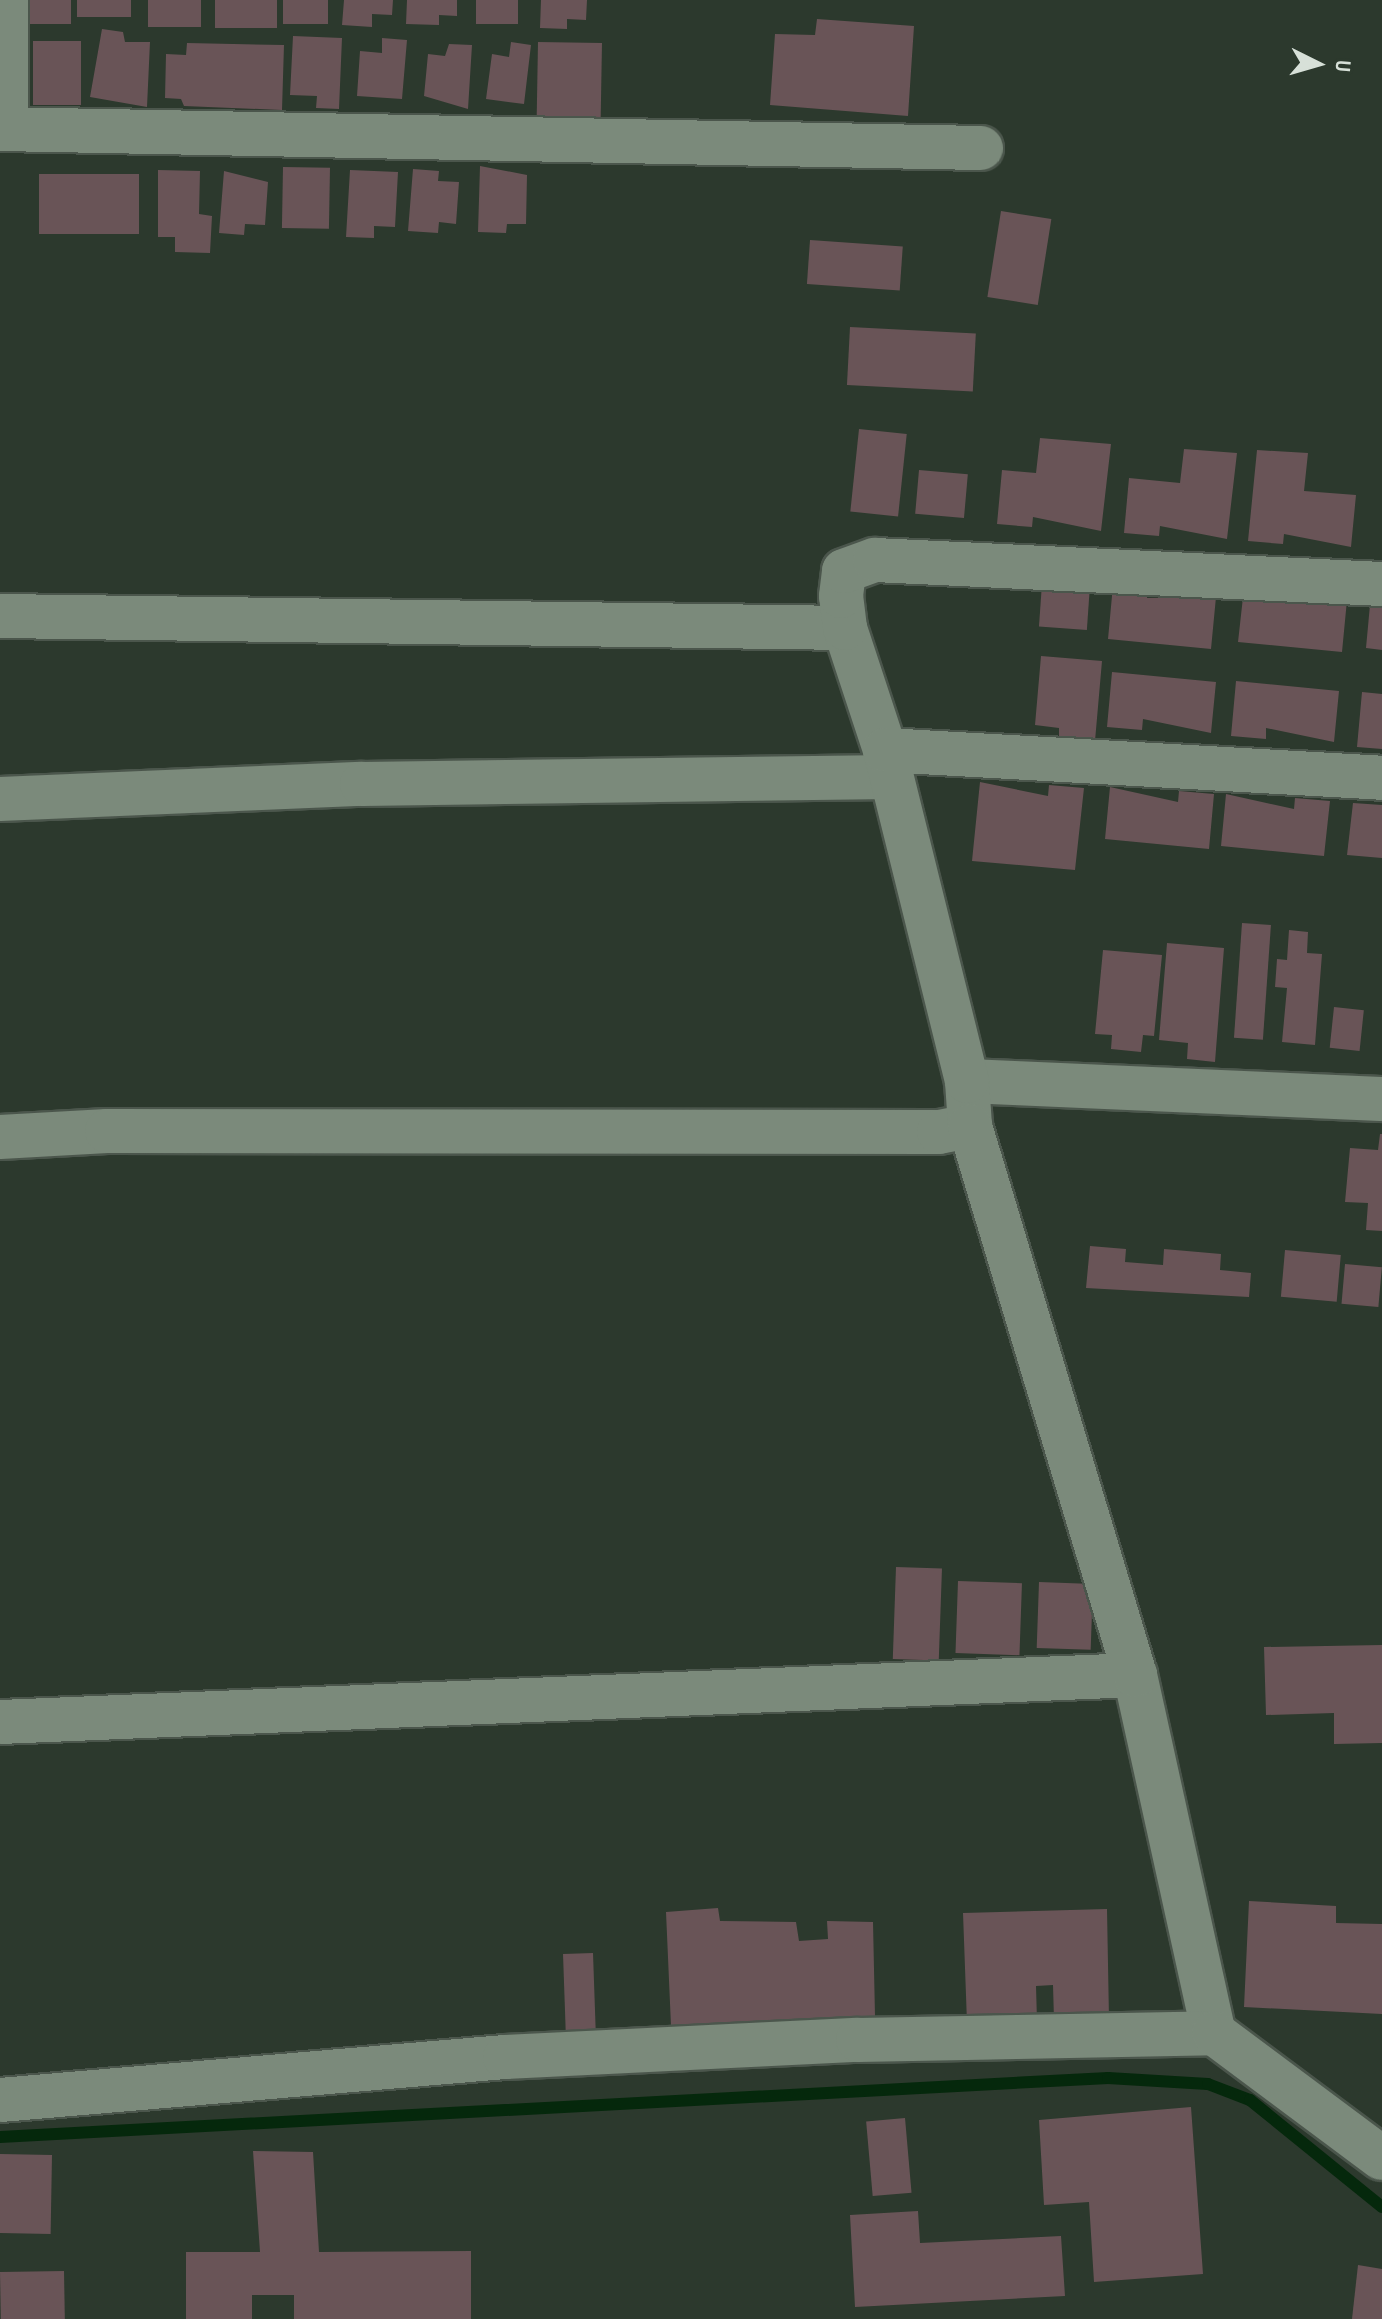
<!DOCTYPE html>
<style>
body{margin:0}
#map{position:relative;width:1382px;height:2319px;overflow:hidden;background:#2c392d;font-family:"Sofia Sans Condensed",sans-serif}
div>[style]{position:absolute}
.stream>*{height:12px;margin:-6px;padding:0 6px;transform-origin:6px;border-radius:6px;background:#05280c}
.building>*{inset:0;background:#695457;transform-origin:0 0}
.roads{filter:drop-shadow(2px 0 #4b564c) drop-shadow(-2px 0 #4b564c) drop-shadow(0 2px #4b564c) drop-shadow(0 -2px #4b564c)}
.street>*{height:44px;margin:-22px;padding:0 22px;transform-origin:22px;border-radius:22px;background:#7b8a7b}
span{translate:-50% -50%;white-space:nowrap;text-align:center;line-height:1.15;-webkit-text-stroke:6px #2c392d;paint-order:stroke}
.north{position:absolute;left:1278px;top:24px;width:80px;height:80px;-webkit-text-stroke:6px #2c392d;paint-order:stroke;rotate:95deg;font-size:22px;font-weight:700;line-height:32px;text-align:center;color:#d7e0d8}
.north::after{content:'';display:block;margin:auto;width:28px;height:36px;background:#d7e0d8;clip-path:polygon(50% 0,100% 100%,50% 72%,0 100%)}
</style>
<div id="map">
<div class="stream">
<div style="left:0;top:2137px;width:1110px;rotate:-3.05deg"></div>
<div style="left:1108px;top:2078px;width:100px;rotate:3.4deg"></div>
<div style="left:1208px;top:2084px;width:45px;rotate:20.9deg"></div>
<div style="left:1250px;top:2100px;width:170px;rotate:39deg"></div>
</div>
<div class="building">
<div style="left:18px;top:0;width:53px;height:24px"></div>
<div style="left:77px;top:0;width:54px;height:17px"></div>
<div style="left:148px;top:0;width:53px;height:27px"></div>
<div style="left:215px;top:0;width:62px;height:28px"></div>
<div style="left:283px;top:0;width:45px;height:24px"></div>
<div style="clip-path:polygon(344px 0,393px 0,392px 15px,372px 14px,372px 27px,342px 25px)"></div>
<div style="clip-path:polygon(407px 0,457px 0,457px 16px,439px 15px,439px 25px,406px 24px)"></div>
<div style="left:476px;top:0;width:42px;height:24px"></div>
<div style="clip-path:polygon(541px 0,587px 0,586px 20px,567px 19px,567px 29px,540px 28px)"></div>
<div style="clip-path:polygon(817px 19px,914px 26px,908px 116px,770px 105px,775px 34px,815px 35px)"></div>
<div style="clip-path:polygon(102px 29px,123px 32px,125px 42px,150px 42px,147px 107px,90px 97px)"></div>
<div style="clip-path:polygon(293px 36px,342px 38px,339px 109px,316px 108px,317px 96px,290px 95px)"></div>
<div style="clip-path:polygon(382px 38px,407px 40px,402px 99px,357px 96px,360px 51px,382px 53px)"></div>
<div style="left:33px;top:41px;width:48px;height:64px"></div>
<div style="clip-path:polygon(511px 42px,531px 45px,524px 104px,486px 99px,492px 54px,509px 57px)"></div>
<div style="left:538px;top:42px;width:64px;height:74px;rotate:1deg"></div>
<div style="clip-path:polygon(187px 43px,284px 45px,282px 110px,184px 106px,181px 99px,165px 98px,166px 54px,186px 55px)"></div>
<div style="clip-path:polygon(449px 44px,472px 45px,468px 109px,424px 96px,428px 54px,445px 56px)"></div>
<div style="clip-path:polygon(480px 166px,527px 175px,526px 224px,507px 224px,506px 233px,478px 232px)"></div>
<div style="left:283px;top:167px;width:47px;height:61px;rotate:1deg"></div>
<div style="clip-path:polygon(413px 169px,439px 171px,438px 181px,459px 182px,456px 224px,439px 222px,438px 233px,408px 231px)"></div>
<div style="clip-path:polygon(158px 170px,200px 171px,199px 214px,212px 216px,210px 253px,175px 252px,175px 237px,158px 237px)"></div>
<div style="clip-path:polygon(350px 170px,398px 172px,395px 227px,374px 226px,374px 238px,346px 237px)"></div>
<div style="clip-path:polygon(224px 171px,268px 182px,265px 225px,245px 224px,244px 235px,219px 233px)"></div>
<div style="left:39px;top:174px;width:100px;height:60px"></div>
<div style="left:1001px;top:211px;width:51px;height:87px;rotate:9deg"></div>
<div style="left:810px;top:240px;width:93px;height:44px;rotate:4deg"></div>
<div style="left:850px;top:327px;width:126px;height:58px;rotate:3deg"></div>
<div style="left:859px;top:429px;width:48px;height:83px;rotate:6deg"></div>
<div style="clip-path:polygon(1040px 438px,1111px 444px,1101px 531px,1033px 517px,1032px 527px,997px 524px,1002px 470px,1036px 473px)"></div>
<div style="clip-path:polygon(1184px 449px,1237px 453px,1227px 539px,1160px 526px,1159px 536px,1124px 533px,1129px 478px,1180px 483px)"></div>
<div style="clip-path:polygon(1257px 450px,1308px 453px,1304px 491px,1356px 495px,1351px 547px,1284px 534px,1283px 544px,1248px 541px)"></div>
<div style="left:919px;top:470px;width:49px;height:44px;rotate:5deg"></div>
<div style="left:1090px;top:585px;width:45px;height:48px;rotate:94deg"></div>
<div style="clip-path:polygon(1113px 585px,1148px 588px,1147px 598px,1216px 597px,1211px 649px,1108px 639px)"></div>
<div style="clip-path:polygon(1244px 588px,1278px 591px,1278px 602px,1347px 600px,1342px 652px,1238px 642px)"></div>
<div style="clip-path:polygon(1371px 594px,1382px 595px,1382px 650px,1366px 648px)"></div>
<div style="clip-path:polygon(1041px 656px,1102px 661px,1095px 741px,1059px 738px,1059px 728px,1035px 725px)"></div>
<div style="clip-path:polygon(1112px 672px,1216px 682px,1211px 733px,1143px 719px,1142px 730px,1107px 727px)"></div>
<div style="clip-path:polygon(1236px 681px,1339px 691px,1334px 742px,1266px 728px,1266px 739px,1231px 736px)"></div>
<div style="clip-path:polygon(1362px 692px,1382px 694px,1382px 749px,1357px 747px)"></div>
<div style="clip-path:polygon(980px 782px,1048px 796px,1049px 785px,1084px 788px,1075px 870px,972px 861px)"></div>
<div style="clip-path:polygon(1110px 787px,1178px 802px,1179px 791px,1214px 794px,1209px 849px,1105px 839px)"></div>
<div style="clip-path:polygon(1226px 794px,1294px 809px,1295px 798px,1330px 801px,1324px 856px,1221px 846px)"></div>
<div style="clip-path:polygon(1353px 803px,1382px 805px,1382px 858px,1347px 855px)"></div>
<div style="left:1242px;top:923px;width:29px;height:115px;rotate:4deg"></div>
<div style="clip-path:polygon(1289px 930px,1308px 932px,1307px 953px,1322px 954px,1315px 1045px,1282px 1042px,1287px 988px,1275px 987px,1277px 959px,1287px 960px)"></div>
<div style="clip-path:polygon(1167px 943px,1224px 948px,1215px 1062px,1187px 1059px,1188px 1043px,1159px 1040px)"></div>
<div style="clip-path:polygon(1103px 950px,1162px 955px,1154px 1036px,1143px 1035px,1141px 1052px,1111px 1049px,1112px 1035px,1095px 1034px)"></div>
<div style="left:1334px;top:1007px;width:30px;height:41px;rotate:6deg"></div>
<div style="clip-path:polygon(1380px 1134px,1382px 1134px,1382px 1231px,1366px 1230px,1368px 1203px,1345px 1202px,1350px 1148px,1378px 1150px)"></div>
<div style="clip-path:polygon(1090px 1246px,1126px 1249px,1125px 1262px,1163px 1265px,1164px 1249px,1221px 1254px,1220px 1270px,1251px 1273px,1249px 1297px,1086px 1288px)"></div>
<div style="left:1285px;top:1250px;width:56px;height:47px;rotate:5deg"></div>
<div style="left:1345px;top:1264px;width:37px;height:40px;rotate:5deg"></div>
<div style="left:896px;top:1567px;width:46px;height:92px;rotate:2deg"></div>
<div style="left:958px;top:1581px;width:64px;height:72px;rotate:2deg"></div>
<div style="left:1039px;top:1582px;width:54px;height:66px;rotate:2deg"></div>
<div style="clip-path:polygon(1382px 1645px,1382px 1743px,1334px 1744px,1334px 1713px,1266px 1715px,1264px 1647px)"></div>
<div style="clip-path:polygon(1249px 1901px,1336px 1906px,1336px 1923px,1382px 1924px,1382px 2014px,1244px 2007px)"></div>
<div style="clip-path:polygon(718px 1908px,720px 1921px,796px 1922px,799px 1941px,828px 1939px,827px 1921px,873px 1922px,875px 2016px,671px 2026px,666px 1912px)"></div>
<div style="clip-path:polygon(1107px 1909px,1109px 2019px,1054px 2020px,1053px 1985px,1036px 1986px,1037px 2021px,967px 2023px,963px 1913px)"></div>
<div style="left:593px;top:1953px;width:80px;height:30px;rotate:88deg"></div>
<div style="clip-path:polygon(1191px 2107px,1203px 2274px,1094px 2282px,1089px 2202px,1044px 2205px,1039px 2120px)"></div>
<div style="left:905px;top:2118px;width:75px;height:39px;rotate:85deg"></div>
<div style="clip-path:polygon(253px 2151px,313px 2152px,319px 2252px,471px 2251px,471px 2319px,294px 2319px,294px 2295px,252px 2295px,252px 2319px,186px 2319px,186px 2252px,260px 2252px)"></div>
<div style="left:0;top:2154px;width:52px;height:79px;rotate:1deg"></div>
<div style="clip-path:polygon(918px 2211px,920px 2243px,1061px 2236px,1065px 2296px,855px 2307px,850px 2215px)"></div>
<div style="clip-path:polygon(1358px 2265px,1382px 2269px,1382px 2319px,1352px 2319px)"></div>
<div style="left:64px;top:2271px;width:48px;height:64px;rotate:89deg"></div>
</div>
<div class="roads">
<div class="street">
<div style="left:6px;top:0;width:129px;rotate:90deg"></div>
<div style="left:0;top:129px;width:981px;rotate:1.11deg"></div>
<div style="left:0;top:616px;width:845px;rotate:0.81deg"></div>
<div style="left:885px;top:750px;width:128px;rotate:-108.2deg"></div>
<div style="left:845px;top:628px;width:32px;rotate:-97deg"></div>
<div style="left:841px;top:596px;width:25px;rotate:-83deg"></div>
<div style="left:844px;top:571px;width:33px;rotate:-20deg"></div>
<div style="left:875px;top:560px;width:508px;rotate:2.71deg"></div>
<div style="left:0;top:799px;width:362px;rotate:-2.4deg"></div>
<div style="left:362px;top:784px;width:529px;rotate:-0.76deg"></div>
<div style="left:967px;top:1081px;width:415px;rotate:2.5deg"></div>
<div style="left:0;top:1137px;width:107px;rotate:-3.2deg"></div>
<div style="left:107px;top:1131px;width:832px;rotate:0.07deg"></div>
<div style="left:939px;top:1132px;width:32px;rotate:-11deg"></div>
<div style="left:970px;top:1126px;width:45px;rotate:-93.8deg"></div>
<div style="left:967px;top:1081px;width:341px;rotate:-103.9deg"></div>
<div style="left:885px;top:750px;width:498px;rotate:3.2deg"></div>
<div style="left:1135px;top:1675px;width:367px;rotate:77.6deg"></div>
<div style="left:0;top:1722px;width:1136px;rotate:-2.37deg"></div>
<div style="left:1135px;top:1675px;width:573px;rotate:-106.73deg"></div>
<div style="left:0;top:2100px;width:507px;rotate:-4.87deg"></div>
<div style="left:505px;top:2057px;width:353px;rotate:-2.8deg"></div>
<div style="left:858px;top:2040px;width:356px;rotate:-1.1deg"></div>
<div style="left:1214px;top:2033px;width:209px;rotate:36.7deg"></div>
</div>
</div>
<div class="north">U</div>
</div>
